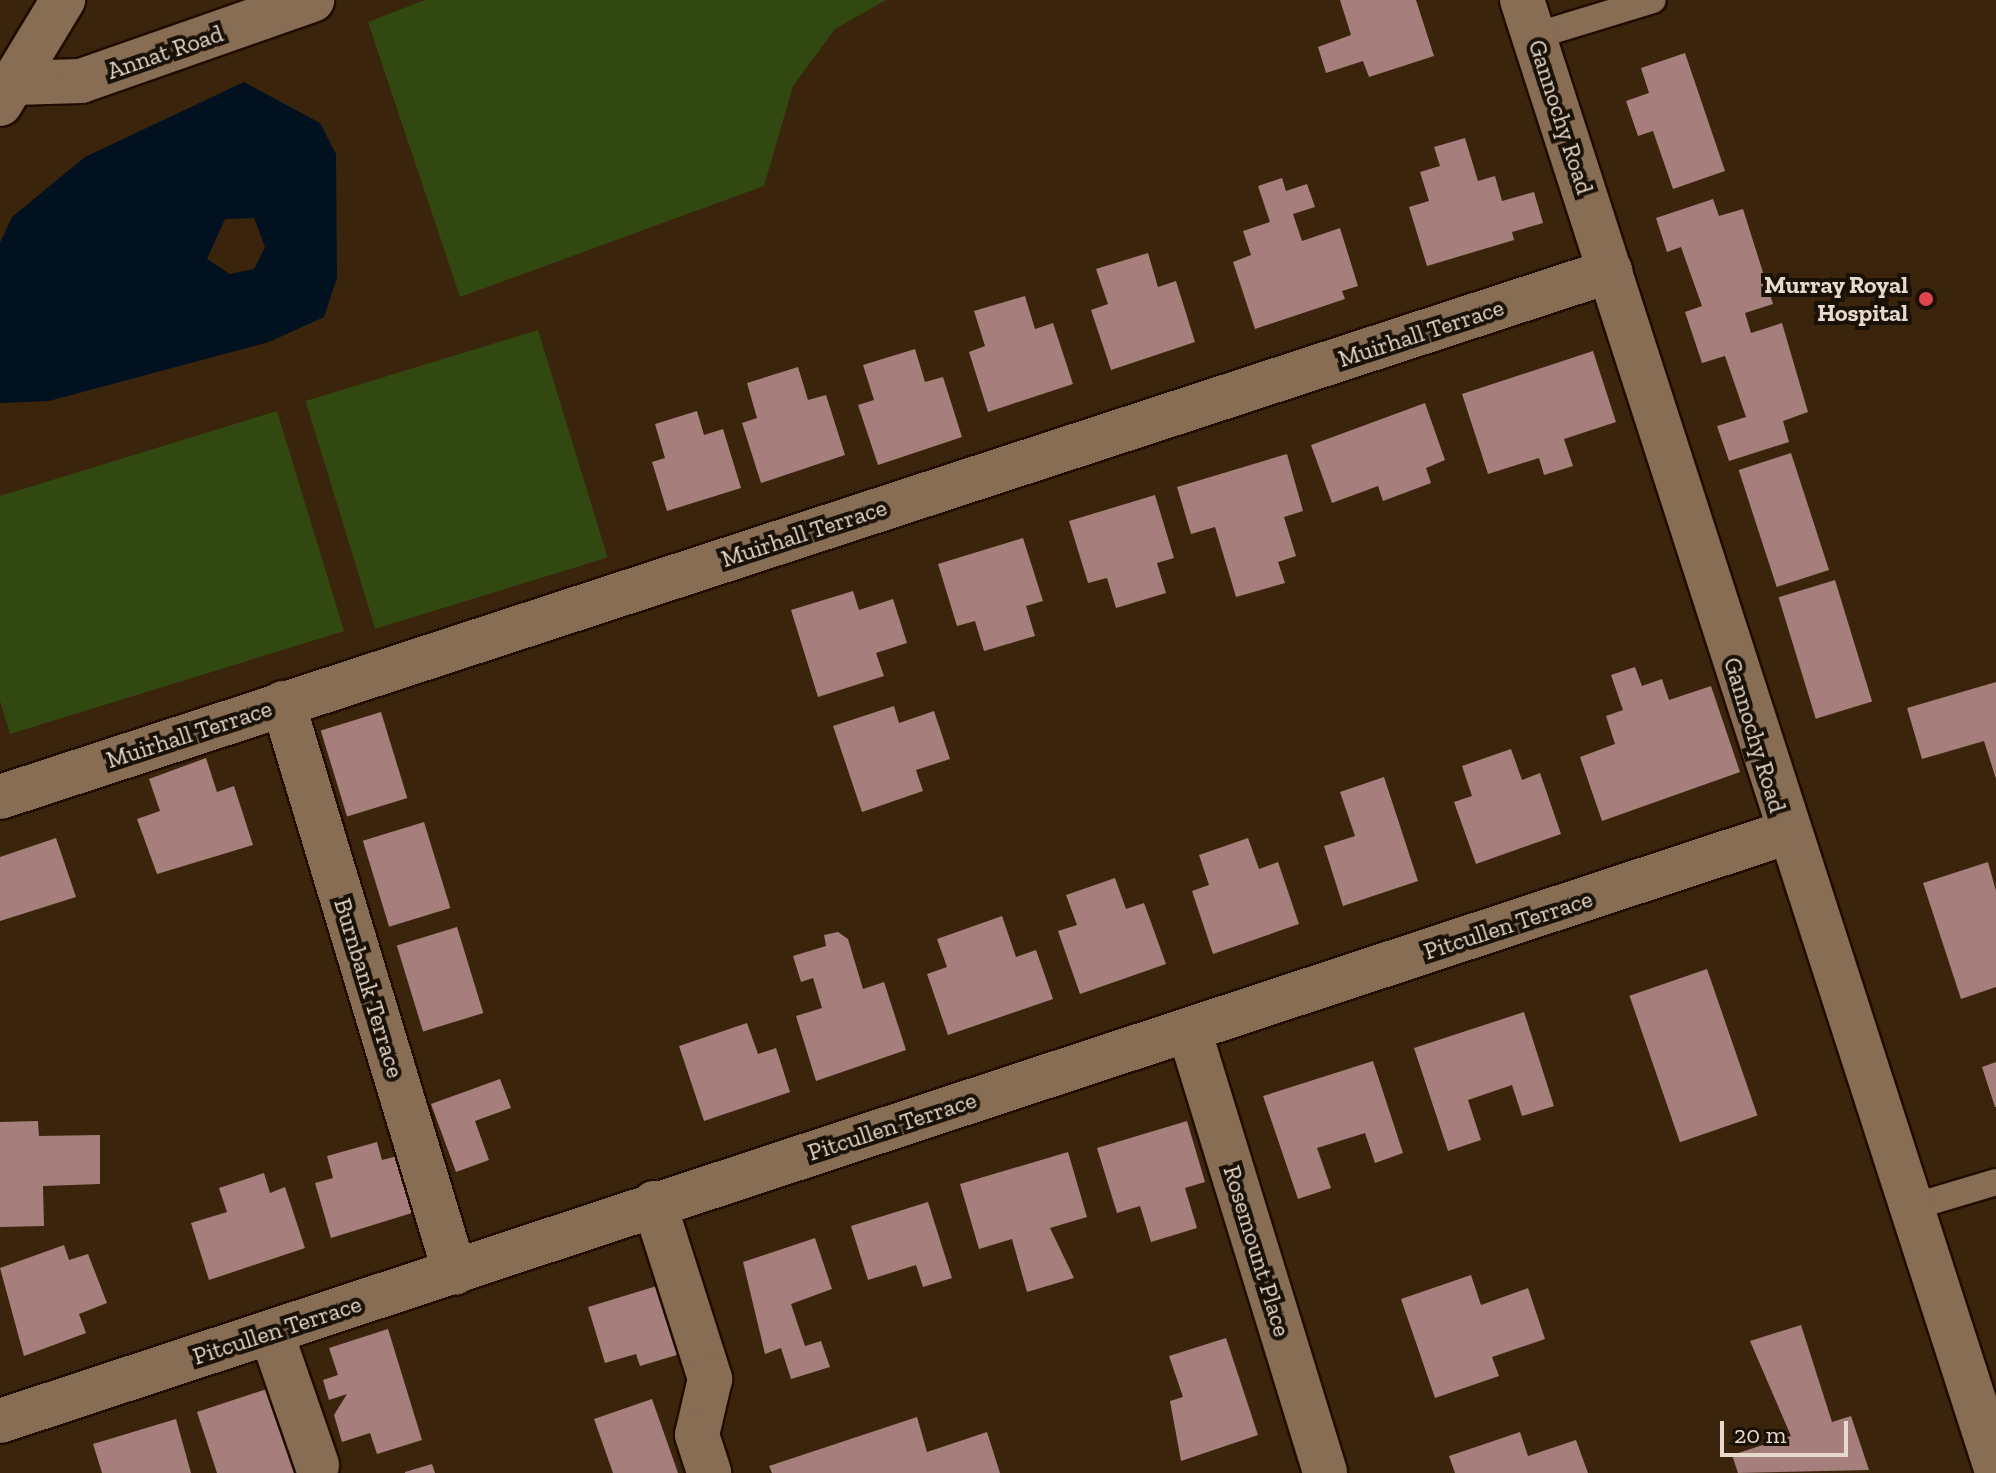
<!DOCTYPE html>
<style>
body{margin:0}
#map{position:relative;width:1996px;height:1473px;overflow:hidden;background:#3a240c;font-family:"Zilla Slab",serif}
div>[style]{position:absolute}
.green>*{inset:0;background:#324811;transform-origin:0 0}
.water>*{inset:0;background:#02111f}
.building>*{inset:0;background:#a67f7c;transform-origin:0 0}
.roads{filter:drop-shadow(2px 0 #200c00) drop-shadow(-2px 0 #200c00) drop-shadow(0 2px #200c00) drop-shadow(0 -2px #200c00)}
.lane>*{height:26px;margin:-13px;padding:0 13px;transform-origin:13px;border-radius:13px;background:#876d54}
.street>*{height:44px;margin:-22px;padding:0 22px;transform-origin:22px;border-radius:22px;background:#876d54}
.dots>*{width:22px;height:22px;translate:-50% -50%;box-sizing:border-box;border:4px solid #191006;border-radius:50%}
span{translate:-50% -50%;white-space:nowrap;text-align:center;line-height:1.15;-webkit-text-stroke:8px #191006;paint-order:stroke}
.street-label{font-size:24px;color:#e7d9cb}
.poi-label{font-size:24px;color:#e7d9cb;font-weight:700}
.right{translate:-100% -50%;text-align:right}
.scale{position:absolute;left:1720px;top:1421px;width:128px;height:36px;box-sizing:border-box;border:4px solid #e7d9cb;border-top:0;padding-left:10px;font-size:24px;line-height:28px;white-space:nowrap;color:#e7d9cb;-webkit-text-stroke:6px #191006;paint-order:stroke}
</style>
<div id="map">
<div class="green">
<div style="clip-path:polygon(425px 0,886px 0,835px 29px,793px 86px,764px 186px,460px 297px,368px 22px)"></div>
<div style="left:538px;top:330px;width:238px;height:243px;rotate:73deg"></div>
<div style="clip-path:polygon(277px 411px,344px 631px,10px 734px,0 701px,0 496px)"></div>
</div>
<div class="water">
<div style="clip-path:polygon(evenodd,244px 82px,320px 123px,336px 154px,337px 278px,324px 317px,269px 342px,49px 401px,0 403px,0 243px,12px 217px,85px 157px,244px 82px,254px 218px,265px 247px,254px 269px,230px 274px,207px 259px,225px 219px,254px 218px)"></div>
</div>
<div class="building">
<div style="clip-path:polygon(1340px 0,1416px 0,1434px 56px,1369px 77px,1363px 61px,1326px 73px,1318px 47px,1351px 35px)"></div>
<div style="clip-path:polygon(1685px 53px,1725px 171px,1673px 189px,1653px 131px,1638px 136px,1626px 101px,1649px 93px,1641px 68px)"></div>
<div style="clip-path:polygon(1465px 138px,1478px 181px,1495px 176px,1502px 201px,1534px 192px,1543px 223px,1512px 232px,1514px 240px,1427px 266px,1409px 207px,1429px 201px,1420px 172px,1440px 166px,1434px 147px)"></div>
<div style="clip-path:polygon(1282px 178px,1286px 191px,1307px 184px,1315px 207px,1293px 214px,1302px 241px,1340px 228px,1358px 286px,1342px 291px,1345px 299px,1255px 329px,1233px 262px,1251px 255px,1243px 231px,1270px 222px,1258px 186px)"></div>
<div style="clip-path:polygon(1713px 199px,1719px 216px,1743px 209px,1773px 304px,1745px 313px,1751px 333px,1782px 323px,1808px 412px,1783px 421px,1789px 442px,1729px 461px,1717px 426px,1746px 417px,1725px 356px,1702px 363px,1685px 312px,1702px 306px,1681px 247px,1667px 252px,1656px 218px)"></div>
<div style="clip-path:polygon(1148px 253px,1158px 287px,1176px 281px,1195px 342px,1111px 370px,1091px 310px,1108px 304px,1096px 269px)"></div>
<div style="clip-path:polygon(1025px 296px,1035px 329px,1053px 323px,1073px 384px,988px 412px,969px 352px,985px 346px,974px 311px)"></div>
<div style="clip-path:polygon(915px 349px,925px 382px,943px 377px,962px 437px,878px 465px,858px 405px,874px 400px,863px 365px)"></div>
<div style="clip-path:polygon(1593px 351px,1616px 422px,1564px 439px,1573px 466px,1544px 475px,1539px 458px,1488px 474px,1462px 394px)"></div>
<div style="clip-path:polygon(798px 367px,808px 400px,826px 395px,845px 455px,761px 483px,742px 423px,757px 418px,747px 383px)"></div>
<div style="clip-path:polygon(1425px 403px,1445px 460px,1426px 468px,1431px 483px,1383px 501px,1378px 486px,1332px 503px,1311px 445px)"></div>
<div style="clip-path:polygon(697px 411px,704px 435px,723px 429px,741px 488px,667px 511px,652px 462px,665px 458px,655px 424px)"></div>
<div style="left:1791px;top:453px;width:123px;height:55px;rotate:72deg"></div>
<div style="clip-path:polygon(1287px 454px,1303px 511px,1284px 517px,1296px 556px,1278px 562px,1285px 583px,1236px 597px,1215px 527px,1191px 534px,1177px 487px)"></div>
<div style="clip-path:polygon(1155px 495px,1174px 558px,1157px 563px,1166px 593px,1116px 608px,1107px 578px,1088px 583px,1069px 521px)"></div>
<div style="clip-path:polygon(1023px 538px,1043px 601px,1026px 606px,1035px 636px,984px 651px,975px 621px,957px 626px,938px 564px)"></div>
<div style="left:1835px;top:580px;width:127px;height:59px;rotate:73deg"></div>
<div style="clip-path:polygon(853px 591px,859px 610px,893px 599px,907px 643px,876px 653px,884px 676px,818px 697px,791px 610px)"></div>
<div style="clip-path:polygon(1635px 667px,1642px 686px,1662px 679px,1669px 700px,1711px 686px,1740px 772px,1602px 821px,1580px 757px,1615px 744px,1606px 716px,1623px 710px,1611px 675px)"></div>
<div style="clip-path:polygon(1996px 682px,1996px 779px,1984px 741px,1922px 759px,1907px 708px)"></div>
<div style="clip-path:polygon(894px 706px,899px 723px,934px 711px,950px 759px,916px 770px,923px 791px,862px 812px,833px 726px)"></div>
<div style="left:381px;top:712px;width:90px;height:63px;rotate:73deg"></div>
<div style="clip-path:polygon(1511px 749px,1522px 780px,1540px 773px,1561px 834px,1476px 864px,1454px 802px,1472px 796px,1462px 766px)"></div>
<div style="clip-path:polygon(206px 758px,217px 792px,234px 786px,253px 845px,157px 874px,137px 819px,160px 811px,149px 779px)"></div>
<div style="clip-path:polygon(1384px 777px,1418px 881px,1343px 906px,1324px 846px,1355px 836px,1340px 792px)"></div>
<div style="left:424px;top:822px;width:90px;height:64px;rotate:73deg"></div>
<div style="clip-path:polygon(56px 838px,76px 897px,0 921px,0 857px)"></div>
<div style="clip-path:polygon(1248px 838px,1259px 869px,1278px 862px,1299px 924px,1213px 954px,1192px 891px,1209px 885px,1199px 855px)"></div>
<div style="clip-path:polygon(1988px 862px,1996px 891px,1996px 987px,1961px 999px,1923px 883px)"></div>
<div style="clip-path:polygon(1115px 878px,1126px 909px,1144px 903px,1166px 964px,1080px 994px,1058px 931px,1077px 925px,1066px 895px)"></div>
<div style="clip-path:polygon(1002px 916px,1016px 957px,1036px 950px,1053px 999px,948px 1035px,927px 974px,947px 967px,937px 939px)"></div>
<div style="left:457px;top:927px;width:90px;height:63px;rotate:73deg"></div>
<div style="clip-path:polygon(838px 932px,848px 939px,863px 989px,884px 982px,906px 1050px,816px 1081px,796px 1016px,822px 1008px,813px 978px,801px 982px,793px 956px,826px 946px,824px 935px)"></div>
<div style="left:1707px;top:969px;width:155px;height:82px;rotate:71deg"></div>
<div style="clip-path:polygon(1524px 1012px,1554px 1106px,1522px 1116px,1512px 1085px,1468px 1100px,1481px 1140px,1448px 1151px,1414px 1048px)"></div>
<div style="clip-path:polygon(747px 1023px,758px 1054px,776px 1048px,790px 1092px,704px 1121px,679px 1046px)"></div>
<div style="clip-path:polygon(1373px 1061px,1403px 1153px,1375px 1163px,1365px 1133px,1317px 1148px,1331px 1188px,1298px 1199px,1263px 1096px)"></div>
<div style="clip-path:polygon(1996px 1062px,1996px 1107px,1995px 1107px,1982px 1067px)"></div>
<div style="clip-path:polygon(500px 1079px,511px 1108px,475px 1121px,489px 1160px,456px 1172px,431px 1104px)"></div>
<div style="clip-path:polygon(38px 1121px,39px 1136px,100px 1135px,100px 1184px,43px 1186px,44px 1226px,0 1227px,0 1122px)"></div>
<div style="clip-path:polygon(1187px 1121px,1205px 1182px,1185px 1188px,1197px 1228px,1151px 1242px,1140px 1206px,1117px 1213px,1097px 1148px)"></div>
<div style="clip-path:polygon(377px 1142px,382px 1160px,398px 1156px,415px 1212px,331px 1238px,315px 1183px,333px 1178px,327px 1156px)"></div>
<div style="clip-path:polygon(1068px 1152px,1087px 1217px,1050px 1228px,1074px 1278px,1027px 1292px,1012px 1239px,979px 1249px,960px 1184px)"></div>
<div style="clip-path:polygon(264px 1173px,270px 1193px,285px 1187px,305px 1248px,209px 1280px,191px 1223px,227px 1212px,219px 1188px)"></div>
<div style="clip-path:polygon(928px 1202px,952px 1278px,923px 1287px,916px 1265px,868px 1280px,851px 1226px)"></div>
<div style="clip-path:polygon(815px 1238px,832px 1289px,791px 1304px,805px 1346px,821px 1341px,830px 1367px,791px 1379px,781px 1348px,765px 1354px,743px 1262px)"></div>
<div style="clip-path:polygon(64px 1245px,69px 1260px,88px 1254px,107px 1303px,79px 1314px,86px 1333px,24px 1356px,0 1268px)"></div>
<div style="clip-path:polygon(1471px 1275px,1481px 1305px,1528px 1288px,1545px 1339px,1492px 1357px,1499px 1376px,1435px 1398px,1401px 1299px)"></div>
<div style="clip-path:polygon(660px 1285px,680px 1354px,640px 1366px,636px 1354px,605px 1363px,588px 1307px)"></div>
<div style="clip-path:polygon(1801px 1325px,1832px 1422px,1851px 1416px,1869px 1470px,1738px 1473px,1732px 1455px,1791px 1436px,1750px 1341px)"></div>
<div style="clip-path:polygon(388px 1329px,422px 1440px,377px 1454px,370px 1433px,342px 1442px,334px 1415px,347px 1394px,329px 1400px,323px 1380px,338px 1375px,329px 1348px)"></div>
<div style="clip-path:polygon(1226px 1338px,1258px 1435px,1181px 1461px,1170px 1401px,1183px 1397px,1169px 1356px)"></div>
<div style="clip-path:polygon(276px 1386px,303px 1473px,217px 1473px,197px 1412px)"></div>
<div style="clip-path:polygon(652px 1399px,678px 1473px,613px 1473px,594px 1419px)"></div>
<div style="clip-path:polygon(917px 1417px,927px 1452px,987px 1432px,1000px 1473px,772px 1473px,769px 1466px)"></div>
<div style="clip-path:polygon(176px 1419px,191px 1473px,102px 1473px,93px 1444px)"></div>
<div style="clip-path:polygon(1520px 1432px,1528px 1456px,1576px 1440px,1588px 1473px,1455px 1473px,1449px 1456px)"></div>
<div style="clip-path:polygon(432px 1464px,435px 1473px,405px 1473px,405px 1472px)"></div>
</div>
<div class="roads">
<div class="lane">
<div style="left:1535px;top:36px;width:123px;rotate:-17deg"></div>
<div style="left:1909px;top:1208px;width:91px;rotate:-16.6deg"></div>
</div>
<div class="street">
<div style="left:1522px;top:0;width:1543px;rotate:72.11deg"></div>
<div style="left:14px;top:83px;width:67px;rotate:-1.7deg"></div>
<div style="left:81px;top:81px;width:245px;rotate:-19.3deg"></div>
<div style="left:0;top:104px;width:122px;rotate:-58.8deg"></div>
<div style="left:283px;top:703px;width:595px;rotate:73.21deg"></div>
<div style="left:0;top:797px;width:1694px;rotate:-18.09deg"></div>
<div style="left:1189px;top:1030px;width:463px;rotate:72.9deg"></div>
<div style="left:654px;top:1203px;width:185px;rotate:72.3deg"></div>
<div style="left:710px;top:1379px;width:57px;rotate:103.1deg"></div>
<div style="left:697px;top:1435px;width:40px;rotate:72deg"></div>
<div style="left:271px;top:1332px;width:141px;rotate:70.9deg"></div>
<div style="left:0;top:1421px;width:1879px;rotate:-18.23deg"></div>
</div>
</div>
<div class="dots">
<div style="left:1926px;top:299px;background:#e0444e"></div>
</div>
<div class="street-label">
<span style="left:165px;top:52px;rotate:-19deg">Annat Road</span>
<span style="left:1561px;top:117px;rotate:72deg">Gannochy Road</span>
<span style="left:1421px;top:333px;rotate:-18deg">Muirhall Terrace</span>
<span style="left:804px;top:533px;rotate:-18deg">Muirhall Terrace</span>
<span style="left:189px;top:734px;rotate:-18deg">Muirhall Terrace</span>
<span style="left:1755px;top:735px;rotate:73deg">Gannochy Road</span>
<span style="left:1508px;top:925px;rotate:-18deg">Pitcullen Terrace</span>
<span style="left:369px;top:988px;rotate:73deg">Burnbank Terrace</span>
<span style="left:892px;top:1126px;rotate:-18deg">Pitcullen Terrace</span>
<span style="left:1257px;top:1251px;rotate:73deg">Rosemount Place</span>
<span style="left:277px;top:1330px;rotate:-18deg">Pitcullen Terrace</span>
</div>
<div class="poi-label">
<span class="right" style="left:1908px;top:299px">Murray Royal<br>Hospital</span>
</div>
<div class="scale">20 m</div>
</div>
